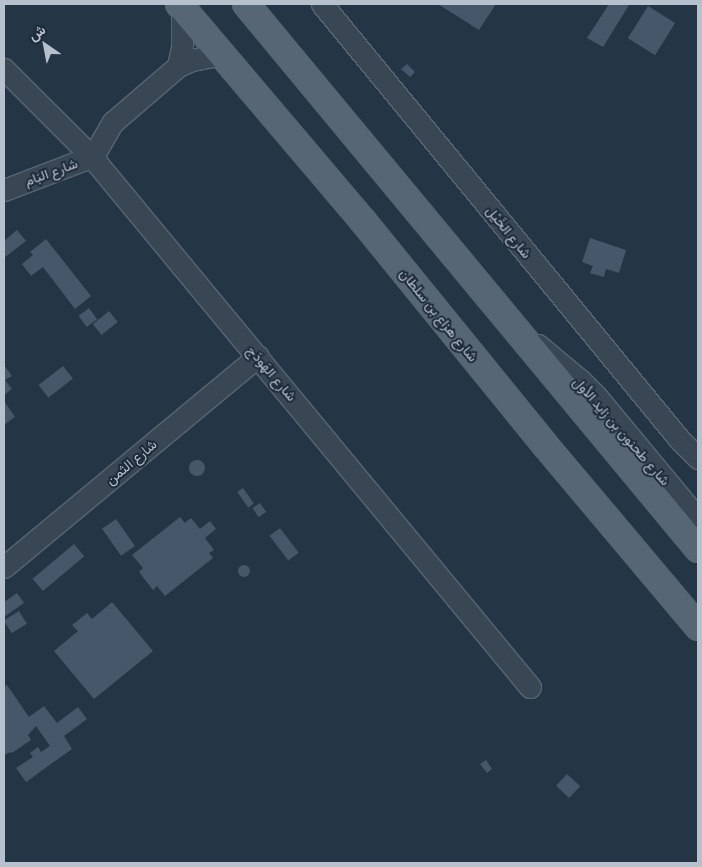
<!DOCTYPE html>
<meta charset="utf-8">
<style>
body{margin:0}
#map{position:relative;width:702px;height:867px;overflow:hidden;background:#243546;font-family:"PT Sans Narrow",Vazirmatn,sans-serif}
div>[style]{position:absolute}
.building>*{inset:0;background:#46576a;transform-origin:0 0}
.round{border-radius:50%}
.roads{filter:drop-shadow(1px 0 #586472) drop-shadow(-1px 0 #586472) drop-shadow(0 1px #586472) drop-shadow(0 -1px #586472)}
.minor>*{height:21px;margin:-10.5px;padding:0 10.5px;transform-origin:10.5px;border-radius:10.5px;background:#394755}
.major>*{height:26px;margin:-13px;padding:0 13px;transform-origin:13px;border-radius:13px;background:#576675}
span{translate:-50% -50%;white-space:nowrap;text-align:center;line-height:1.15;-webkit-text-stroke:4px #1e2b3b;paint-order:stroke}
.street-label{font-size:14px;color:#b7c1ce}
.frame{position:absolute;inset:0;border:5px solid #b7c1ce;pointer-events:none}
.north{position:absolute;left:20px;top:20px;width:50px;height:50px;-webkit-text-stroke:4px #1e2b3b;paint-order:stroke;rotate:327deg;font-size:14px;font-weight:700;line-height:20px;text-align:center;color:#b7c1ce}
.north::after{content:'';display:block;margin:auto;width:18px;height:22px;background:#b7c1ce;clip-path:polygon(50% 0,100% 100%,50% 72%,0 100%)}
</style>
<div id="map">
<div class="building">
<div style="clip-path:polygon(438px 4px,496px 4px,479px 30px)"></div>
<div style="clip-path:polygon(609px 4px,629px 5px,603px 47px,587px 38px)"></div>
<div style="left:648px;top:6px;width:32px;height:38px;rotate:32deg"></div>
<div style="clip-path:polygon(407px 64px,415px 72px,410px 77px,401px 69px)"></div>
<div style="clip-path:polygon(17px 230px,26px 241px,4px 258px,4px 241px)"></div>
<div style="clip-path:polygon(590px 238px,626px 250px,619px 273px,606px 269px,604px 277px,590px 273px,593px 266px,582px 262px)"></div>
<div style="clip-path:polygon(46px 239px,91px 296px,75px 309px,43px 267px,31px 276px,22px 264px,33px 255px,30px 252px)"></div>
<div style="left:89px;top:308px;width:14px;height:13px;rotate:54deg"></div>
<div style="left:109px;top:311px;width:14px;height:21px;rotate:51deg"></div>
<div style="clip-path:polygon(4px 365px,12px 376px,5px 380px,12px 389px,4px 395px)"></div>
<div style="left:63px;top:366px;width:16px;height:31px;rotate:52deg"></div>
<div style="clip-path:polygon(4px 401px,15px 417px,4px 425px)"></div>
<div class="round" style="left:189px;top:460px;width:16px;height:16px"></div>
<div style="left:243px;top:488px;width:19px;height:7px;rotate:55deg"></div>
<div style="left:260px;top:503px;width:11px;height:9px;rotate:56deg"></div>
<div style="clip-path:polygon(180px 517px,185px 523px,191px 518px,200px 529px,210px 521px,216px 529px,205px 538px,214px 550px,209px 553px,213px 558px,165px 596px,157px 586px,153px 590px,139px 572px,143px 568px,132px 555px)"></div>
<div style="left:116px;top:519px;width:33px;height:17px;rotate:55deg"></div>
<div style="left:280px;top:528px;width:31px;height:13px;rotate:53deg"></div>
<div style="left:74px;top:544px;width:16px;height:54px;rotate:50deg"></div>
<div class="round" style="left:238px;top:565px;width:12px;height:12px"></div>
<div style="clip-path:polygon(17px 593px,24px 603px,4px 617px,4px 602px)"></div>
<div style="clip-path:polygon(112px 602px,153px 651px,94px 699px,54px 651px,78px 631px,72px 625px,87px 613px,92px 619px)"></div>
<div style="left:19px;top:611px;width:15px;height:18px;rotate:58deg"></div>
<div style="clip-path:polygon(7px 685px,29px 717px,44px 706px,57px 723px,78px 707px,87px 719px,64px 736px,72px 749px,26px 782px,16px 768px,33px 757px,30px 753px,38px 747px,41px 752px,50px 746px,36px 726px,28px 735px,31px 740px,12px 753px,11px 752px,4px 755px,4px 687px)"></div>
<div style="clip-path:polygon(486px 760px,492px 769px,487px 773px,480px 764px)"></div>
<div style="left:567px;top:774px;width:18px;height:16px;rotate:43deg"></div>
</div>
<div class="roads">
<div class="minor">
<div style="left:322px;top:4px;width:563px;rotate:50.62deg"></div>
<div style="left:679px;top:439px;width:27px;rotate:45deg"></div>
<div style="left:178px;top:66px;width:19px;rotate:-78deg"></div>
<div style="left:182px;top:47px;width:39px;rotate:-90deg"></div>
<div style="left:4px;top:69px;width:123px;rotate:45deg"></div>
<div style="left:91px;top:156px;width:689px;rotate:50.42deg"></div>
<div style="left:4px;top:190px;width:90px;rotate:-20.9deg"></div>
<div style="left:88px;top:158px;width:11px;rotate:-41deg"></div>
<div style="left:96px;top:151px;width:34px;rotate:-60deg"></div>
<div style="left:113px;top:122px;width:86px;rotate:-40.7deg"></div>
<div style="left:178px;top:66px;width:15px;rotate:-23deg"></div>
<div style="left:192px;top:60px;width:31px;rotate:-11deg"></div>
<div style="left:538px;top:345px;width:55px;rotate:39.8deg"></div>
<div style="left:580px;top:380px;width:23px;rotate:45deg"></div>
<div style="left:596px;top:396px;width:160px;rotate:50.3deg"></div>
<div style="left:4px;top:567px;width:330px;rotate:-39.7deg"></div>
</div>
<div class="major">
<div style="left:179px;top:4px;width:285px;rotate:49.7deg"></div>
<div style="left:363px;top:221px;width:289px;rotate:50.9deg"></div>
<div style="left:545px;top:445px;width:238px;rotate:49.9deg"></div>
<div style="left:246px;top:4px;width:708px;rotate:50.33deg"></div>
</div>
</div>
<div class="street-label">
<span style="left:51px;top:172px;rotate:-20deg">شارع البَام</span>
<span style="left:509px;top:232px;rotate:51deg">شارع الخَيْل</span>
<span style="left:439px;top:315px;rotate:51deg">شارع هزاع بن سلطان</span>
<span style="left:272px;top:373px;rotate:50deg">شارع الهَودَج</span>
<span style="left:622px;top:431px;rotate:49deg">شارع طحنون بن زايد الأول</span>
<span style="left:131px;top:462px;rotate:-40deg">شارع الثمن</span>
</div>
<div class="frame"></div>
<div class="north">ش</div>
</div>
